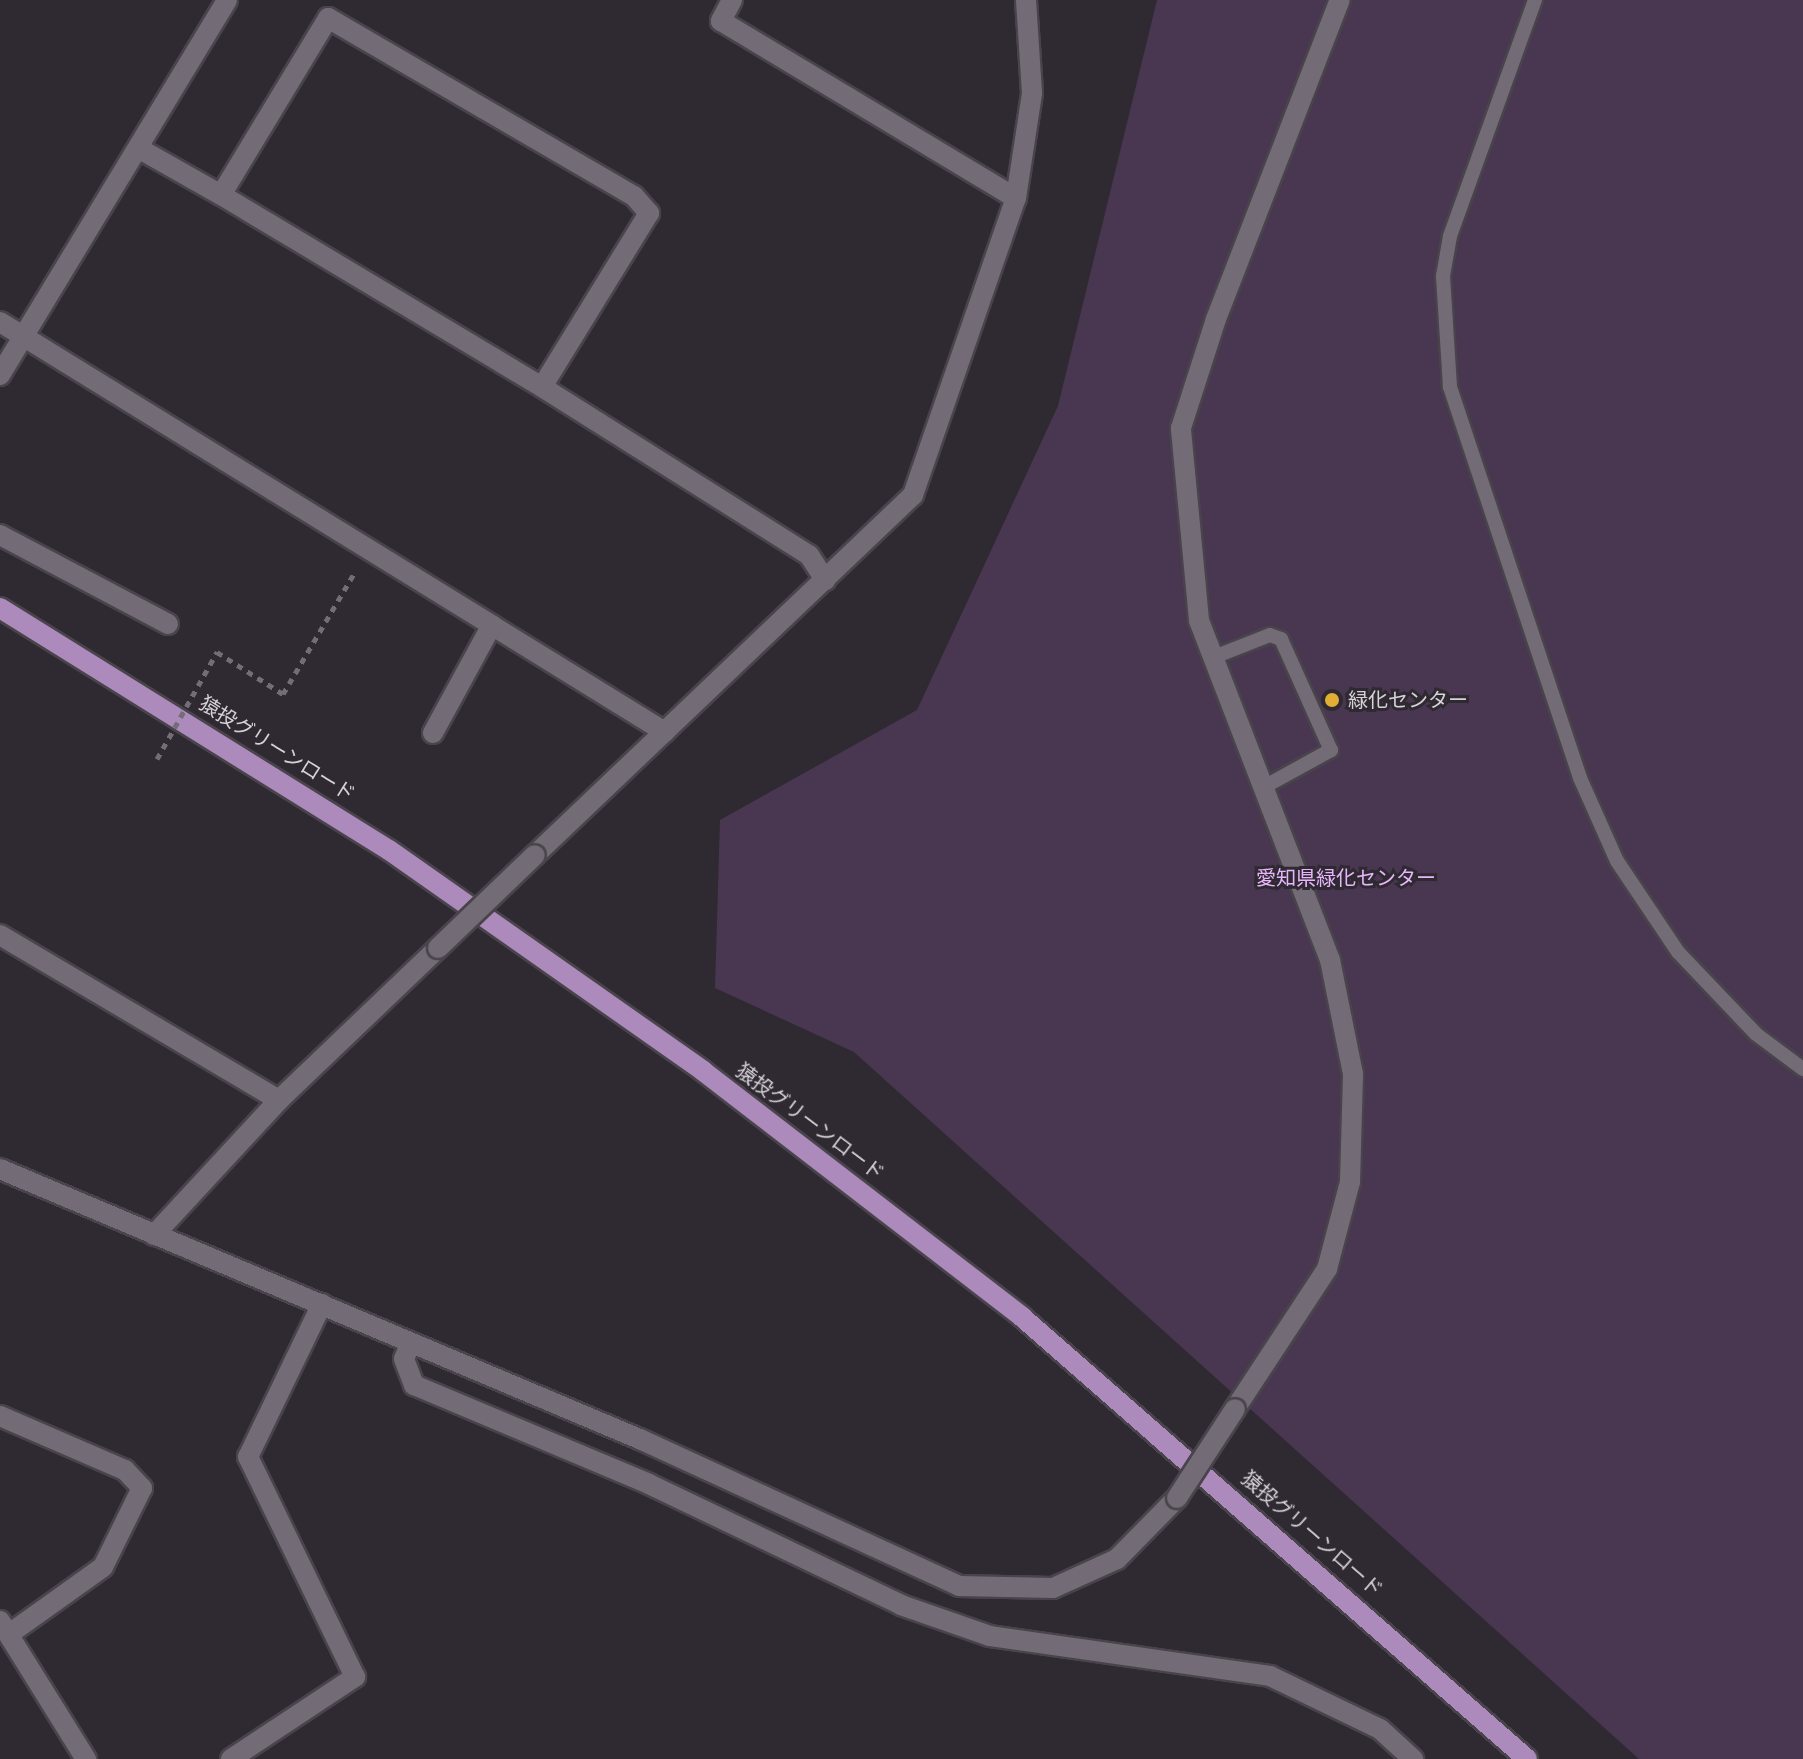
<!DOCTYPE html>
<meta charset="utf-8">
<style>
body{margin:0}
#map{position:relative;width:1803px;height:1759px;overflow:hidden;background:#2f2932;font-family:"DM Sans","Noto Sans JP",sans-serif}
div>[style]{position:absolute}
.green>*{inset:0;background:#493751}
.path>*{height:5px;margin-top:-2.5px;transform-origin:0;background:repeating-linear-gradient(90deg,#736e75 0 6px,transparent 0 12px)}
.roads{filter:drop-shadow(2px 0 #49444b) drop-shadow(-2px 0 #49444b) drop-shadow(0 2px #49444b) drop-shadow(0 -2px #49444b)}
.service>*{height:14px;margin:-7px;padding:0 7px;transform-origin:7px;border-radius:7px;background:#736c76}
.minor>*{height:20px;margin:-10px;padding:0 10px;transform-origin:10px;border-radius:10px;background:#736c76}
.tertiary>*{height:20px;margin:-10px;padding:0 10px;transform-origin:10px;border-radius:10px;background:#736c76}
.primary>*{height:20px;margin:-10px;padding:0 10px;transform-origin:10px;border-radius:10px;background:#ad8abc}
.path-bridge>*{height:5px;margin-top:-2.5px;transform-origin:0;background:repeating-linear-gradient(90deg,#736e75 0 6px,transparent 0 12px)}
.bridges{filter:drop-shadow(2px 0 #49444b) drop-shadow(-2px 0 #49444b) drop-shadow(0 2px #49444b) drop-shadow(0 -2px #49444b)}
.minor-bridge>*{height:20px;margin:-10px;padding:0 10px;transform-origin:10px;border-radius:10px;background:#736c76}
.tertiary-bridge>*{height:20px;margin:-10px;padding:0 10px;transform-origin:10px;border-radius:10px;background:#736c76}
.dots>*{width:22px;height:22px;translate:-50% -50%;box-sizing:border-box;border:4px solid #2f2932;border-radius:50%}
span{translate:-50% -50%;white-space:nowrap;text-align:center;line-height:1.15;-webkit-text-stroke:6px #2f2932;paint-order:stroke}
.poi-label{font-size:20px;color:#d6d2d8}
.left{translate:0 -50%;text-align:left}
.street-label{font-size:20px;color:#d6d2d8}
.park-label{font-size:20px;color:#e8b5fd}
</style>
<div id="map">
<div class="green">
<div style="clip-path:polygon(1157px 0,1803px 0,1803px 1759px,1639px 1759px,854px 1052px,715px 988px,720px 820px,917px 710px,1058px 406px)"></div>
</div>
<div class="path">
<div style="left:217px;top:652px;width:78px;rotate:32.5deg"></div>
<div style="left:283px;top:694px;width:142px;rotate:-59.5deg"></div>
</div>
<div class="roads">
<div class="service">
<div style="left:1535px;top:0;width:251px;rotate:109.8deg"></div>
<div style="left:1450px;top:236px;width:41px;rotate:99.9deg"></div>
<div style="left:1443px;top:276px;width:111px;rotate:86.4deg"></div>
<div style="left:1450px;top:387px;width:412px;rotate:71.6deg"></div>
<div style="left:1580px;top:778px;width:91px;rotate:66deg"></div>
<div style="left:1617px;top:861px;width:110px;rotate:56.2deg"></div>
<div style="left:1678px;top:952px;width:113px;rotate:46.4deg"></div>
<div style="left:1756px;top:1034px;width:59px;rotate:36.7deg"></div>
<div style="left:1214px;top:657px;width:60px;rotate:-21.4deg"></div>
<div style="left:1270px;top:635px;width:12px;rotate:20deg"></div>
<div style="left:1281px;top:639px;width:122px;rotate:65.8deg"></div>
<div style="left:1331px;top:750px;width:77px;rotate:151.1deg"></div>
</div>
<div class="minor">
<div style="left:732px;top:0;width:24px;rotate:118deg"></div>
<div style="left:721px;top:21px;width:344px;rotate:31deg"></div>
<div style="left:328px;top:18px;width:354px;rotate:30.2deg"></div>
<div style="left:634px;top:196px;width:23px;rotate:49deg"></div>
<div style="left:649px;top:213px;width:204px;rotate:121.6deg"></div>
<div style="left:542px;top:387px;width:374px;rotate:-149.1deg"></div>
<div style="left:221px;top:195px;width:207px;rotate:-58.8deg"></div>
<div style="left:138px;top:148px;width:95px;rotate:29.5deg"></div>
<div style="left:0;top:322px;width:781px;rotate:31.66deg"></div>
<div style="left:0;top:375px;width:438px;rotate:-58.8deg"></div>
<div style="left:542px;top:387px;width:315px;rotate:32.2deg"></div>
<div style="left:809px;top:555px;width:30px;rotate:57deg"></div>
<div style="left:0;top:535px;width:190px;rotate:27.9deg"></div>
<div style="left:433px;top:733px;width:123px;rotate:-61.4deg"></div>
<div style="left:535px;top:855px;width:522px;rotate:-43.6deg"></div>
<div style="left:913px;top:495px;width:314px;rotate:-70.9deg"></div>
<div style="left:1016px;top:198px;width:106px;rotate:-81.3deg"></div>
<div style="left:1032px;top:93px;width:93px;rotate:-93.7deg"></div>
<div style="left:0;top:935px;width:324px;rotate:30.6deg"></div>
<div style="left:154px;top:1235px;width:184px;rotate:-47.2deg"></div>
<div style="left:279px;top:1100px;width:220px;rotate:-43.7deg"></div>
<div style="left:411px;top:1343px;width:17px;rotate:114deg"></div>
<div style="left:404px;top:1359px;width:28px;rotate:69deg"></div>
<div style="left:414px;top:1385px;width:255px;rotate:22.8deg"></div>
<div style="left:649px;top:1484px;width:280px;rotate:25.6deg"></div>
<div style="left:901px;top:1605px;width:94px;rotate:19.2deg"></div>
<div style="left:990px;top:1636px;width:283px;rotate:8.1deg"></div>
<div style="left:1270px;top:1676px;width:122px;rotate:25.7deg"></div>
<div style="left:1380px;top:1729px;width:45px;rotate:42.3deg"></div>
<div style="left:0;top:1416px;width:136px;rotate:23.4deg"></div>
<div style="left:125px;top:1470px;width:25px;rotate:47deg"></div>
<div style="left:142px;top:1488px;width:88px;rotate:116.3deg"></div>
<div style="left:103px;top:1567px;width:115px;rotate:144.5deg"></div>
<div style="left:0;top:1621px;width:163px;rotate:58.1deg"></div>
<div style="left:231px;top:1759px;width:149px;rotate:-33.5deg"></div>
<div style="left:355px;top:1677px;width:245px;rotate:-115.9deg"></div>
<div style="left:248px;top:1457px;width:170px;rotate:-64.2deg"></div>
</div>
<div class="tertiary">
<div style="left:0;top:1169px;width:697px;rotate:22.89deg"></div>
<div style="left:642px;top:1440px;width:349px;rotate:24.7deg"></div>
<div style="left:959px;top:1586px;width:94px;rotate:1.2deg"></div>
<div style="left:1053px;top:1588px;width:70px;rotate:-24.4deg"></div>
<div style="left:1117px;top:1559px;width:86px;rotate:-45.5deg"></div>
<div style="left:1235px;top:1409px;width:168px;rotate:-56.7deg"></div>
<div style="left:1327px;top:1269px;width:90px;rotate:-75.2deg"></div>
<div style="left:1350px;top:1182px;width:108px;rotate:-88.4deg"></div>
<div style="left:1353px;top:1074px;width:116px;rotate:-101.4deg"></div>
<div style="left:1330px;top:960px;width:364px;rotate:-111.1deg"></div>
<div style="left:1199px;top:620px;width:193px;rotate:-95.4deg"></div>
<div style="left:1181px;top:428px;width:114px;rotate:-72.2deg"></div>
<div style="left:1216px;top:319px;width:342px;rotate:-68.8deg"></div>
</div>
<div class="primary">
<div style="left:0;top:608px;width:458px;rotate:31.9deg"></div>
<div style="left:389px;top:850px;width:384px;rotate:35.1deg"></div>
<div style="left:703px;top:1071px;width:403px;rotate:37.6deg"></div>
<div style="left:1022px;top:1317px;width:671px;rotate:41.19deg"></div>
</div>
</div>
<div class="path-bridge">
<div style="left:157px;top:759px;width:123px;rotate:-60.7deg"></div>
</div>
<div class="bridges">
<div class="minor-bridge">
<div style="left:438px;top:948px;width:134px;rotate:-43.8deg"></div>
</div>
<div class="tertiary-bridge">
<div style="left:1177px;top:1498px;width:106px;rotate:-56.9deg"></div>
</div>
</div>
<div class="dots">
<div style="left:1332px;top:700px;background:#e3ae35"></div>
</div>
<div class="poi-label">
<span class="left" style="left:1348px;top:700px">緑化センター</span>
</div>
<div class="street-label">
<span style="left:277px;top:749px;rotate:32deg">猿投グリーンロード</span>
<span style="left:810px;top:1122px;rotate:37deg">猿投グリーンロード</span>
<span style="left:1312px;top:1534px;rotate:41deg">猿投グリーンロード</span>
</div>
<div class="park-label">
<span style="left:1346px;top:878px">愛知県緑化センター</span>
</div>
</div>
